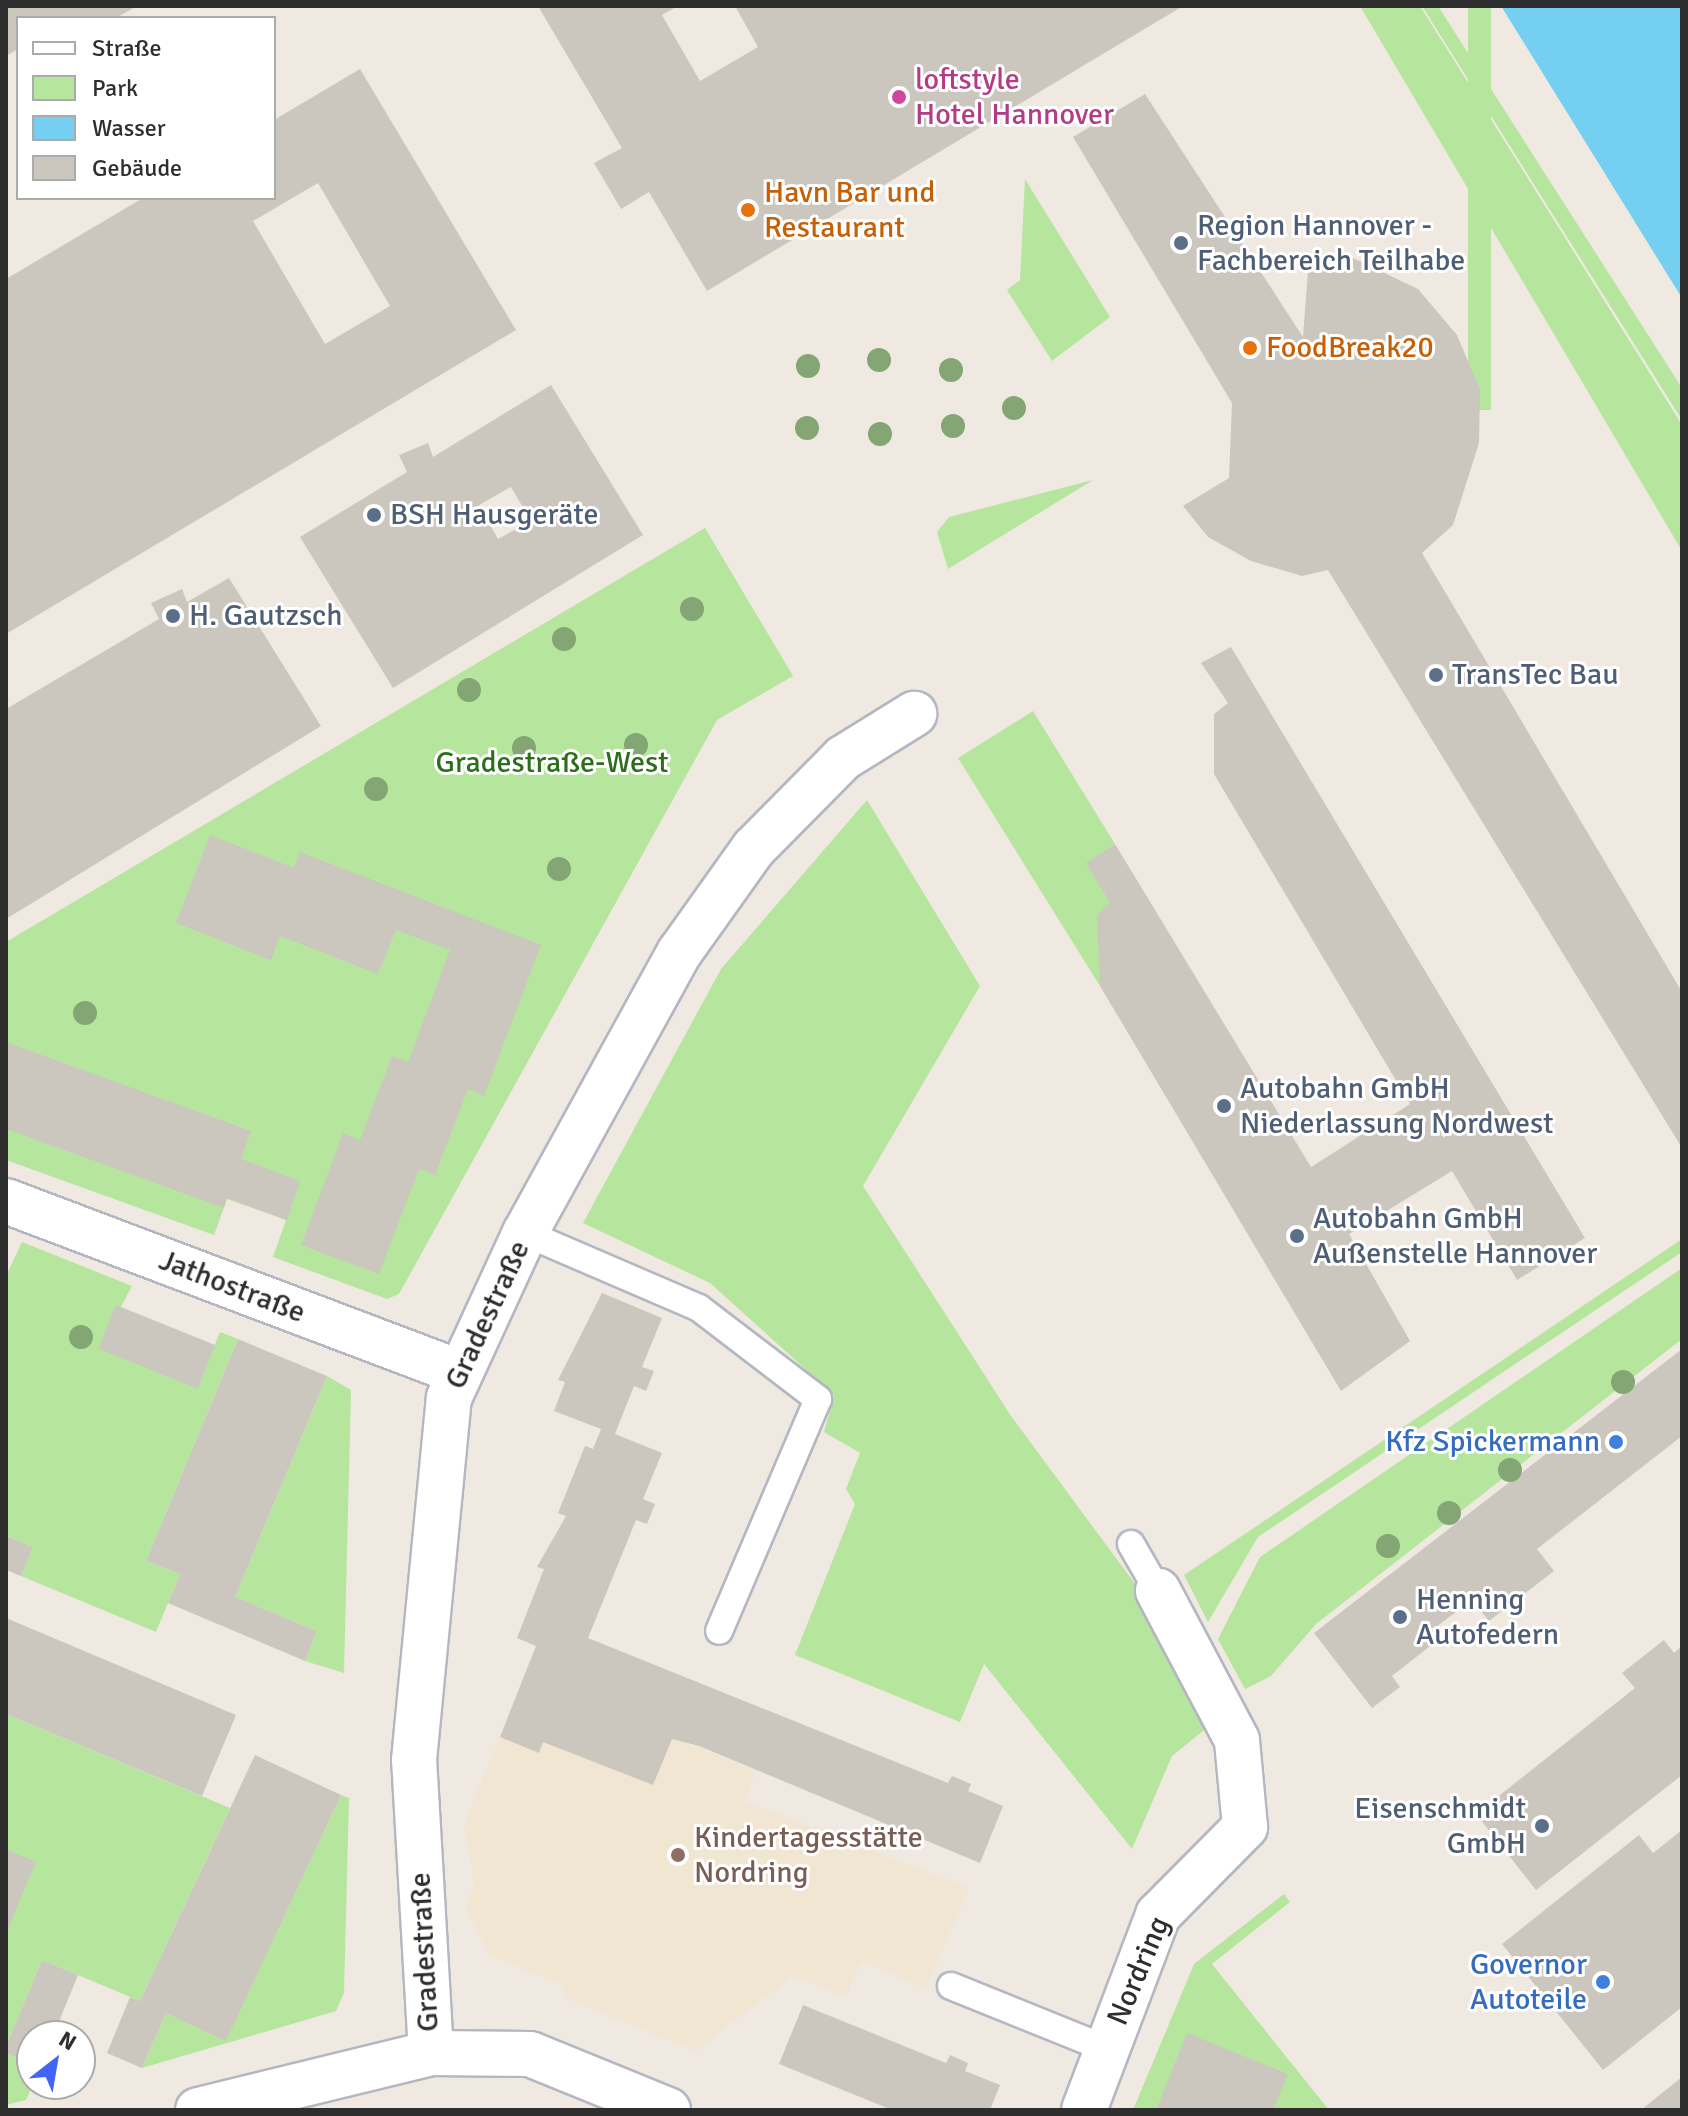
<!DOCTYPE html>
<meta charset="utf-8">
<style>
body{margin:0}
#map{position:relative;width:1688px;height:2116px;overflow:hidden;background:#efe9e1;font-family:Signika,sans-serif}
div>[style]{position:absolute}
.education>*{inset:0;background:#f0e6d1}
.green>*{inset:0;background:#b6e59e;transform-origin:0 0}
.water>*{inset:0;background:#75cff0}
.building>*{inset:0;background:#cbc7bf;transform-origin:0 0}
.roads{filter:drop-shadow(2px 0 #b4b7c1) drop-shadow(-2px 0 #b4b7c1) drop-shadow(0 2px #b4b7c1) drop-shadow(0 -2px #b4b7c1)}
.service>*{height:26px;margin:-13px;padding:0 13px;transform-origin:13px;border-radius:13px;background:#fff}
.minor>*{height:44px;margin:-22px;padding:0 22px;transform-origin:22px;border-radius:22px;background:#fff}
.trees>*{width:24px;height:24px;margin:-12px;border-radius:50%;background:#84a574}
.dots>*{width:22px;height:22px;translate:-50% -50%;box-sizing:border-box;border:4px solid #fff;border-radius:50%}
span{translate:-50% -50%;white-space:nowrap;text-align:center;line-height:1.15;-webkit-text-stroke:6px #fff;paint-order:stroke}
.hotel-label{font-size:30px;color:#b23c85}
.left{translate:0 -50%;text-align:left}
.food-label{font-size:30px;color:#c56008}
.service-label{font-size:30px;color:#4e5e75}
.right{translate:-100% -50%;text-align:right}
.park-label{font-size:30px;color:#2c6e1b}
.street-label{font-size:30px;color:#2e2e2e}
.shop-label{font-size:30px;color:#366cbe}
.education-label{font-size:30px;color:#785e54}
.frame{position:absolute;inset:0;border:8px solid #2e2e2e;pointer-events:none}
.legend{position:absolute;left:16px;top:16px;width:260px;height:184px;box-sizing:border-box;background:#fff;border:2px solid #ababab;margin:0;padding:10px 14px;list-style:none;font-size:24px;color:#2e2e2e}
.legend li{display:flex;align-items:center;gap:16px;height:40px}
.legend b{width:40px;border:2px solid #ababab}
.north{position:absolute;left:16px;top:2020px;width:80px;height:80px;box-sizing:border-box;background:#fff;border:2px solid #ababab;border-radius:50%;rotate:31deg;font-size:22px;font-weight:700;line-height:32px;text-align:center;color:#2e2e2e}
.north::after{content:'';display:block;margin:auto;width:28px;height:36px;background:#4264fb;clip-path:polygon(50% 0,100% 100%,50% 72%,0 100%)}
</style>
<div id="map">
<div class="education">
<div style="clip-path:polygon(536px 1646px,564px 1696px,756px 1770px,745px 1801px,969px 1888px,926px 1989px,861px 1961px,846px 1997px,793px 1976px,695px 2051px,568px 1999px,561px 1984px,489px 1955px,465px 1907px,475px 1886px,464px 1825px)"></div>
</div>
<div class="green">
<div style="clip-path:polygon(1360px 6px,1420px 6px,1682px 425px,1682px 551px)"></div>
<div style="clip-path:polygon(1422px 6px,1438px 6px,1682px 388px,1682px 420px)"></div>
<div style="left:1468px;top:6px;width:23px;height:404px"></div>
<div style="clip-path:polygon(1025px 179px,1110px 317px,1052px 361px,1007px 290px,1020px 280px)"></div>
<div style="clip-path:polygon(1093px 480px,948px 569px,937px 532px,949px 517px)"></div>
<div style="clip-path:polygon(705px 528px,793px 676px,717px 720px,399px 1294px,387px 1299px,273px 1257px,286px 1220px,227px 1199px,214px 1235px,6px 1160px,6px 942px)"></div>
<div style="clip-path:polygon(1033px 711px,1115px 844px,1087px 863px,1110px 903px,1100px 986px,958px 758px)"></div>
<div style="clip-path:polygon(867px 800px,980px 986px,863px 1186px,1011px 1416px,1141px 1592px,1213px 1723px,1172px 1756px,1132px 1849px,984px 1664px,960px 1722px,795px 1655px,855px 1504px,846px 1489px,860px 1453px,824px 1432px,834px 1395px,710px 1283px,583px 1223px,721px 969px)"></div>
<div style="clip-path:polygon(1682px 1239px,1682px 1252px,1258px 1537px,1208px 1622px,1184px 1575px)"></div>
<div style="clip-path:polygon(22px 1242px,132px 1286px,99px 1348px,197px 1388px,220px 1332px,238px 1339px,146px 1561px,180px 1574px,156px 1632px,21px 1576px,33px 1547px,6px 1536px,6px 1276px)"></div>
<div style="clip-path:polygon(1682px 1268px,1682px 1339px,1316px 1624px,1271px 1676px,1245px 1689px,1218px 1639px,1260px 1557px)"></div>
<div style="clip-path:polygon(327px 1376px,351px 1390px,344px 1673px,305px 1661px,317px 1631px,235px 1597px)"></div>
<div style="clip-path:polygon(6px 1714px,230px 1808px,140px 2001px,42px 1960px,6px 2046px)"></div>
<div style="clip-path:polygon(341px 1795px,349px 1798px,344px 1993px,336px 2011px,142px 2068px,166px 2013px,226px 2040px)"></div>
<div style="clip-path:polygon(1284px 1894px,1290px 1902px,1212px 1964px,1329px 2110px,1133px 2110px,1194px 1964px)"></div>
<div style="clip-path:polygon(6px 2053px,32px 2064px,33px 2084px,26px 2100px,6px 2105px)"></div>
</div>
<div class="water">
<div style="clip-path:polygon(1501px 6px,1682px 6px,1682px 298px)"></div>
</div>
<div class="building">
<div style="clip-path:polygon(6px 6px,137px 6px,116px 18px,18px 18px,18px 49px,6px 56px)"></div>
<div style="clip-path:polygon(538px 6px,678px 6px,662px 15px,700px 81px,758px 47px,735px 6px,1183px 6px,707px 291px,649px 192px,621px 209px,594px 163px,622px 148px)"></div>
<div style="clip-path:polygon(evenodd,360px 69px,516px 330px,6px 634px,6px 279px,143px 198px,274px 198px,274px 120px,360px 69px,318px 183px,390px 306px,325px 344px,253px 221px,318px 183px)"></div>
<div style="clip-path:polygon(1145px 94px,1303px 337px,1309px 258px,1353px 258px,1418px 289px,1457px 335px,1480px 390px,1479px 443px,1453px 525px,1422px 553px,1682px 992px,1682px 1148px,1328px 570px,1302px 576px,1251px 561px,1208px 537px,1183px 506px,1229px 478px,1232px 403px,1073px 137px)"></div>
<div style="clip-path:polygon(evenodd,551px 385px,643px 535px,393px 688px,300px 537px,407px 472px,399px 455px,428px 443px,433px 457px,551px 385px,511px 487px,531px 521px,498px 539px,479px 505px,511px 487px)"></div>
<div style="clip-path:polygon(229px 578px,321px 726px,6px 919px,6px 709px,159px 619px,151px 603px,182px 589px,187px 602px)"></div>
<div style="clip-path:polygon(1231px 647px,1585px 1238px,1517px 1280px,1452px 1171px,1349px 1234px,1410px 1341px,1341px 1391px,1100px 986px,1097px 915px,1110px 903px,1086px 863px,1115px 844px,1311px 1167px,1410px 1104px,1214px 774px,1214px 714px,1228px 703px,1201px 663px)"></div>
<div style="clip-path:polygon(210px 835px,294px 868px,300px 852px,541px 945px,484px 1096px,468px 1089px,435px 1175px,419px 1169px,379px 1274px,301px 1245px,343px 1133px,360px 1140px,392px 1056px,408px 1062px,450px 950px,396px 930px,378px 974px,280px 936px,271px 960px,176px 923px)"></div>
<div style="clip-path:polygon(6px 1042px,251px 1131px,241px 1159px,300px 1181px,287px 1220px,227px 1198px,224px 1208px,6px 1129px)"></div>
<div style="clip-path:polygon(602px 1293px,662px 1318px,642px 1367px,654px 1371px,646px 1391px,634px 1386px,615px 1434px,662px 1453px,643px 1499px,655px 1504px,647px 1524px,636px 1520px,588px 1638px,948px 1783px,952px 1776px,971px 1784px,968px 1791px,1003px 1806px,980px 1863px,699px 1746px,672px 1739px,653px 1785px,543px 1742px,539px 1753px,500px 1737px,536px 1646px,517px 1638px,544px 1569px,537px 1567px,566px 1516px,558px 1513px,585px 1446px,593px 1449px,601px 1429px,554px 1411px,565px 1382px,558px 1380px)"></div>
<div style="left:116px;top:1305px;width:107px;height:47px;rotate:22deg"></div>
<div style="clip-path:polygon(238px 1339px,327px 1376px,235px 1597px,317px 1631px,305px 1661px,168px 1603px,180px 1574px,146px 1561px)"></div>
<div style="clip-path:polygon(1682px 1349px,1682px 1436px,1537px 1549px,1554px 1571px,1489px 1621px,1472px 1600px,1436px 1627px,1443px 1636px,1392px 1676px,1400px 1687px,1372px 1708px,1314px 1633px)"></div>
<div style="clip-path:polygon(6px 1536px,33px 1547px,21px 1576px,6px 1570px)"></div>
<div style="clip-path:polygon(6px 1618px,236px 1715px,202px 1796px,6px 1714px)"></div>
<div style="clip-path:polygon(1664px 1640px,1674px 1653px,1682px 1646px,1682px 1775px,1536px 1890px,1476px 1814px,1635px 1688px,1622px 1673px)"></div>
<div style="clip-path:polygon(255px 1755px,341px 1795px,226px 2041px,166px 2013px,142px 2068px,107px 2053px,130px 1997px,140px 2001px)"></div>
<div style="clip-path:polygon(1682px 1830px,1682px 2007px,1603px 2070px,1502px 1944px,1639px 1835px,1653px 1853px)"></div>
<div style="clip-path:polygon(6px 1849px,36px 1862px,6px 1933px)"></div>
<div style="clip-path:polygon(42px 1960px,78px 1975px,53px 2036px,32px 2036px,32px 2064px,6px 2053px,6px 2046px)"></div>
<div style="clip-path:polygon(803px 2005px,946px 2063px,950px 2055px,968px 2063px,965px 2071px,1000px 2085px,990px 2110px,892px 2110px,779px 2064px)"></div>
<div style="clip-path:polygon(1187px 2033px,1288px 2074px,1273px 2110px,1156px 2110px)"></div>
<div style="clip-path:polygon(1682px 2077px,1682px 2110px,1641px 2110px)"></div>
</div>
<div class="roads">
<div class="service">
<div style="left:525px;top:1233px;width:189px;rotate:23.3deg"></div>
<div style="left:699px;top:1308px;width:150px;rotate:37.4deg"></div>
<div style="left:818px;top:1399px;width:252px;rotate:113.1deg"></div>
<div style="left:1131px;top:1544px;width:54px;rotate:60.1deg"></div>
<div style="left:951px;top:1986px;width:168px;rotate:22deg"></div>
</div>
<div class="minor">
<div style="left:6px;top:1201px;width:484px;rotate:20.7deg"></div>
<div style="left:431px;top:2053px;width:293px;rotate:-93.3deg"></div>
<div style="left:414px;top:1760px;width:364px;rotate:-84.5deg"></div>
<div style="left:449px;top:1398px;width:182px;rotate:-65.3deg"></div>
<div style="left:525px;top:1233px;width:320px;rotate:-61.2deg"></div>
<div style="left:679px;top:953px;width:129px;rotate:-54.5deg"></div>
<div style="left:754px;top:848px;width:127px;rotate:-45.3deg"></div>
<div style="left:843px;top:758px;width:84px;rotate:-31.8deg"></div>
<div style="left:198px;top:2110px;width:240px;rotate:-13.7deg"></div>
<div style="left:431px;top:2053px;width:99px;rotate:0.6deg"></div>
<div style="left:530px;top:2054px;width:149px;rotate:22.1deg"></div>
<div style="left:1084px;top:2110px;width:209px;rotate:-69.2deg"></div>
<div style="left:1158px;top:1915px;width:124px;rotate:-45.3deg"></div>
<div style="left:1245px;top:1827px;width:87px;rotate:-95.3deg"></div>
<div style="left:1237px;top:1740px;width:169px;rotate:-117.9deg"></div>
</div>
</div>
<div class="trees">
<div style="left:879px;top:360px"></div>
<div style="left:808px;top:366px"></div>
<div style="left:951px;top:370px"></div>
<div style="left:1014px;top:408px"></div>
<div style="left:953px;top:426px"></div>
<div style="left:807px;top:428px"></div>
<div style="left:880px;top:434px"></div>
<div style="left:692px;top:609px"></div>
<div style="left:564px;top:639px"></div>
<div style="left:469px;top:690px"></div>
<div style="left:636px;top:745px"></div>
<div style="left:524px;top:748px"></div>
<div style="left:376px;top:789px"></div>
<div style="left:559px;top:869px"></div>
<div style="left:85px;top:1013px"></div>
<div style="left:81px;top:1337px"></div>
<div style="left:1623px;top:1382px"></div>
<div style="left:1510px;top:1470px"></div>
<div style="left:1449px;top:1513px"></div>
<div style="left:1388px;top:1546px"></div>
</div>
<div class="dots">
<div style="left:899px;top:97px;background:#d1479c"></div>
<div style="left:748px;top:210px;background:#e8710a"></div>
<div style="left:1181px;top:243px;background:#5c6f8a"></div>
<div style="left:1250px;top:348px;background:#e8710a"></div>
<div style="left:374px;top:515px;background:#5c6f8a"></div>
<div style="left:173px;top:616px;background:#5c6f8a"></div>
<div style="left:1436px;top:675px;background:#5c6f8a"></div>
<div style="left:1224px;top:1106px;background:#5c6f8a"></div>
<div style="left:1297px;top:1236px;background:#5c6f8a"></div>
<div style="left:1616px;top:1442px;background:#3f7fe0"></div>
<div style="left:1400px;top:1617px;background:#5c6f8a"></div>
<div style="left:1542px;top:1826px;background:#5c6f8a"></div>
<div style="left:678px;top:1855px;background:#8d6e63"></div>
<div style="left:1603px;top:1982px;background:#3f7fe0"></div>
</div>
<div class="hotel-label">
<span class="left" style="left:915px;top:97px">loftstyle<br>Hotel Hannover</span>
</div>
<div class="food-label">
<span class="left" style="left:764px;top:210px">Havn Bar und<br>Restaurant</span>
<span class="left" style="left:1266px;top:348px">FoodBreak20</span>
</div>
<div class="service-label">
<span class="left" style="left:1197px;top:243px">Region Hannover -<br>Fachbereich Teilhabe</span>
<span class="left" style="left:390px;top:515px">BSH Hausgeräte</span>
<span class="left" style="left:189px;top:616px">H. Gautzsch</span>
<span class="left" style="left:1452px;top:675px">TransTec Bau</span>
<span class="left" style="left:1240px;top:1106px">Autobahn GmbH<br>Niederlassung Nordwest</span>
<span class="left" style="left:1313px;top:1236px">Autobahn GmbH<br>Außenstelle Hannover</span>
<span class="left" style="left:1416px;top:1617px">Henning<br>Autofedern</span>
<span class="right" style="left:1526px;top:1826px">Eisenschmidt<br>GmbH</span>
</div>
<div class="park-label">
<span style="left:552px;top:763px">Gradestraße-West</span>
</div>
<div class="street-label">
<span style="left:232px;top:1287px;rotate:21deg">Jathostraße</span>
<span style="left:488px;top:1315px;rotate:-65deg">Gradestraße</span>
<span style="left:425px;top:1952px;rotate:-93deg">Gradestraße</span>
<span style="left:1139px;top:1971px;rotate:-67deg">Nordring</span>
</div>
<div class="shop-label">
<span class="right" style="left:1600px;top:1442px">Kfz Spickermann</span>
<span class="right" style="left:1587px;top:1982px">Governor<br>Autoteile</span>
</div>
<div class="education-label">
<span class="left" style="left:694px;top:1855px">Kindertagesstätte<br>Nordring</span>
</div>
<div class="frame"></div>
<ul class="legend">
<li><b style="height:10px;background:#fff"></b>Straße</li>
<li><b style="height:22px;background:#b6e59e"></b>Park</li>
<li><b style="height:22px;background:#75cff0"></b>Wasser</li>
<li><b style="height:22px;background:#cbc7bf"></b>Gebäude</li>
</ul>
<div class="north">N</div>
</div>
